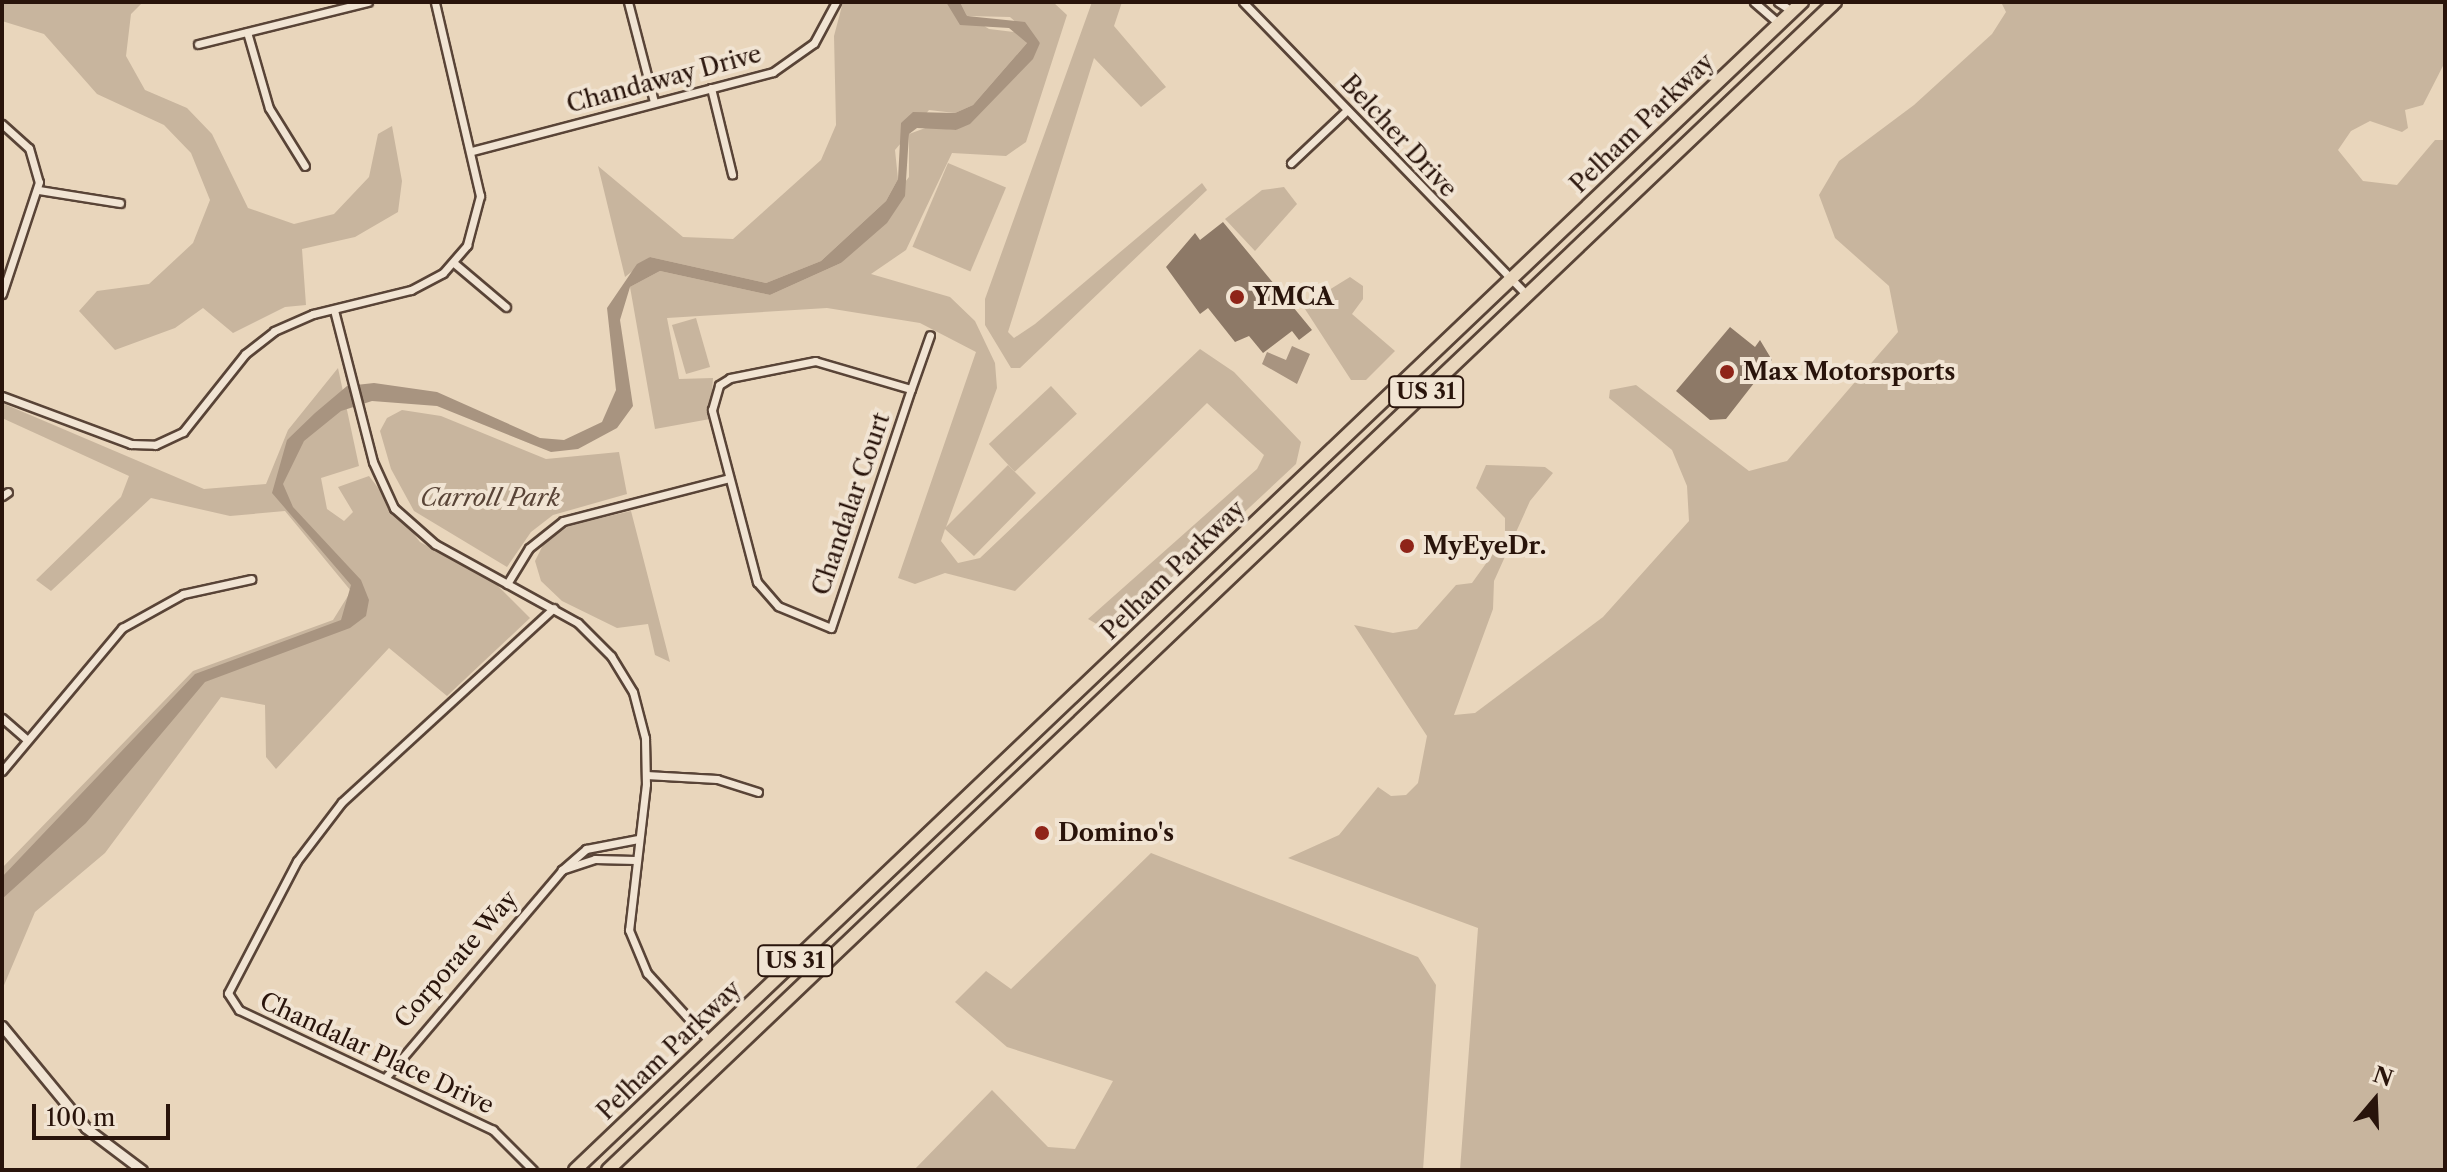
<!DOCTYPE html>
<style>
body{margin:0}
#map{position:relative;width:2447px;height:1172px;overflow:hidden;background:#e9d6bc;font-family:"Libre Caslon Text",serif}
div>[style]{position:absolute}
.green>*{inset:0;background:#c8b59e;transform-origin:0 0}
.water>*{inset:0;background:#a89480}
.building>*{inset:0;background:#8d7967}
.roads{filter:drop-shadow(2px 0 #594437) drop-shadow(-2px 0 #594437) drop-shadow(0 2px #594437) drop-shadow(0 -2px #594437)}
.minor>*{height:7px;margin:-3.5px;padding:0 3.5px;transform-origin:3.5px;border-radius:3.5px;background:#f1e4d3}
.tertiary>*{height:9px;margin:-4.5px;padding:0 4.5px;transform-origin:4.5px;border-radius:4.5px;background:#f1e4d3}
.primary>*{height:12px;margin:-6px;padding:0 6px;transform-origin:6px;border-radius:6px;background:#e9d6bc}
.dots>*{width:22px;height:22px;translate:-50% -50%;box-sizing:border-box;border:4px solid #f1e4d3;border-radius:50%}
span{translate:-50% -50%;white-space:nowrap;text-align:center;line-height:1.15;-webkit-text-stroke:8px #f1e4d3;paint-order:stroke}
.shield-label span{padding:2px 6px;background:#f1e4d3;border:2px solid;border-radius:6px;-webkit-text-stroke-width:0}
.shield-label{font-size:22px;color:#29140b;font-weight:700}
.street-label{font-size:24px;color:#29140b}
.poi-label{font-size:24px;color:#29140b;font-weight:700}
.left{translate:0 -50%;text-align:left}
.park-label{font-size:24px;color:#594437;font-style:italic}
.frame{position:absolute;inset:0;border:4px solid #29140b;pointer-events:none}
.north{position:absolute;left:2335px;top:1060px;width:80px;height:80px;-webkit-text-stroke:6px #f1e4d3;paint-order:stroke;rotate:19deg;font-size:22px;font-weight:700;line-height:32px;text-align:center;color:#29140b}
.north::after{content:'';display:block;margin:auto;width:28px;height:36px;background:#29140b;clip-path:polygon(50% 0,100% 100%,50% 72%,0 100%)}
.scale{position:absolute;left:32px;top:1104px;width:138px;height:36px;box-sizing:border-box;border:4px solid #29140b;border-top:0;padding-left:10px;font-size:24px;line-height:28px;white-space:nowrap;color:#29140b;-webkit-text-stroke:6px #f1e4d3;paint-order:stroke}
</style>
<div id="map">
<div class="green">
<div style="clip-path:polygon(2px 2px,143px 2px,131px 14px,126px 56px,145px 90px,187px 108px,212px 134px,248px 208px,294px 224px,334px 214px,369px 177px,378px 134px,392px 126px,402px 181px,398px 212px,355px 237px,302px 249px,306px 305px,285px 307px,233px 333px,203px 308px,175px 328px,115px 350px,79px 311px,97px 291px,149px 284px,193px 243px,210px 200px,191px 153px,164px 125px,97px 94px,44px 34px,2px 21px)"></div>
<div style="clip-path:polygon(843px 2px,946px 2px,989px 29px,1022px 33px,1027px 43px,973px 105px,955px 113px,929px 110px,895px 150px,898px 179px,886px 201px,821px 261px,766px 283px,650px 257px,625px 277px,598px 166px,683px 237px,733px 239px,821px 160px,836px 125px,834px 36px)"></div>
<div style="clip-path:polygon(960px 2px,1053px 2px,1067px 15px,1026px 142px,1006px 156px,952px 153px,906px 250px,871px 274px,950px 297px,975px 321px,995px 363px,997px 388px,946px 527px,1008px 465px,1036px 493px,974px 556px,945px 529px,941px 541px,958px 563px,980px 558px,1200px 349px,1234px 372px,1301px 442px,1296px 464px,1114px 634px,1088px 619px,1257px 469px,1264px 455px,1207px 403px,1015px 591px,945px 573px,915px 584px,898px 578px,976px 352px,920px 323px,827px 308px,667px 318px,679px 379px,713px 378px,710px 419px,655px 429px,630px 287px,660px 271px,770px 295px,841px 263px,909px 177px,909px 134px,928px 127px,956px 130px,1040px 43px,1010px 17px,967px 16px)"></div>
<div style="clip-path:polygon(1092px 2px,1122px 2px,1114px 26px,1166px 87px,1141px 107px,1094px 58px,1008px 332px,1014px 338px,1035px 324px,1202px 183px,1207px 190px,1020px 368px,1011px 368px,985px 325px,985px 299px)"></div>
<div style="clip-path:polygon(2001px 2px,2445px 2px,2445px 62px,2423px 105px,2405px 110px,2408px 128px,2402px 132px,2370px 121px,2351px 131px,2338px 150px,2363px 181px,2397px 185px,2435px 140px,2445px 140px,2445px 1170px,1460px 1170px,1478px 928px,1288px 858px,1339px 835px,1378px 787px,1391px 796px,1406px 795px,1418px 783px,1427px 736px,1354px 625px,1393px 633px,1417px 629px,1456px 585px,1472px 583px,1505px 537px,1505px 518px,1476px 488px,1486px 465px,1545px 467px,1553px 473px,1530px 501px,1494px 581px,1493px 609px,1454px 715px,1475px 713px,1603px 617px,1689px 521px,1687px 486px,1672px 450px,1609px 398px,1610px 390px,1636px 385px,1749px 471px,1787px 461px,1898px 332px,1889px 286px,1835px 238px,1819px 195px,1839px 161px,1914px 105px,1992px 34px,2006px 12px)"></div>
<div style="left:948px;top:163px;width:63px;height:91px;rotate:23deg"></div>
<div style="clip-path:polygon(1284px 187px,1297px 204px,1255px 251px,1225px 219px,1262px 190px)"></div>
<div style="clip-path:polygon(1350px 277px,1363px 286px,1363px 299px,1352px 314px,1395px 351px,1366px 380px,1351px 380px,1303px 306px)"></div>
<div style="left:696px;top:318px;width:51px;height:25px;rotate:74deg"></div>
<div style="clip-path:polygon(338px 368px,359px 466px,321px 478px,327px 509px,344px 521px,353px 512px,338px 487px,369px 476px,420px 542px,495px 583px,530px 618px,447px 696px,389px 648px,276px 769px,266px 757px,265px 705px,221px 697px,105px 853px,35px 912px,2px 990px,2px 868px,193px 671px,333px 620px,351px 591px,285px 511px,230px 516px,151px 498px,51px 591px,36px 580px,121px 497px,129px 476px,2px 418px,2px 403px,204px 489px,266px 484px,288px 430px)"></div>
<div style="left:1051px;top:386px;width:38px;height:85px;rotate:47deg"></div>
<div style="clip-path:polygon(402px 410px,441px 416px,546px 459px,619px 452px,627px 494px,553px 515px,531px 532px,507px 567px,414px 511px,391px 469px,380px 431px,387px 418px)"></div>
<div style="clip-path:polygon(631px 511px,670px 662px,655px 655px,648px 624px,617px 628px,562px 601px,541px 581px,535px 561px,543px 545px,570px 525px)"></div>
<div style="clip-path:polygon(1151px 853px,1418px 957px,1436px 985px,1423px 1170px,914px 1170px,992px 1090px,1048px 1147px,1075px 1149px,1113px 1081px,1007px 1047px,955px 1002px,986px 971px,1011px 989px)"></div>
</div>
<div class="water">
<div style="clip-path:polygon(946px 2px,960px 2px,967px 16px,1025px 22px,1040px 43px,1033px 59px,970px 124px,956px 130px,917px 128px,909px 134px,905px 196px,887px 223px,841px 263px,770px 295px,660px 271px,630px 287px,620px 320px,633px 406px,617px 428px,578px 449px,551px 452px,437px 406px,372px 401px,341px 411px,304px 441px,283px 484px,293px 507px,361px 580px,369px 600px,366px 616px,350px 628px,205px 682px,86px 823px,2px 899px,2px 877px,195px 674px,341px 620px,351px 585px,272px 493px,287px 440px,315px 413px,347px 386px,374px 383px,437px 392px,540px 438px,564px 440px,602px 422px,616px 390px,607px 308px,637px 264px,650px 257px,766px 283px,821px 261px,886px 201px,898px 179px,901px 123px,913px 112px,955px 113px,973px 105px,1027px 43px,1009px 28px,960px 25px)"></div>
<div style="clip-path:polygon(1292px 346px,1310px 354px,1297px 384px,1262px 364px,1267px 352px,1286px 360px)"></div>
</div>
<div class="building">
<div style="clip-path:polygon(1223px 222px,1312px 330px,1299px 340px,1292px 331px,1263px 353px,1249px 336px,1235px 342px,1208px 308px,1200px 314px,1166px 267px,1195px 233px,1200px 240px)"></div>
<div style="clip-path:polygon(1730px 327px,1755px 347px,1760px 340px,1772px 360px,1726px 419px,1710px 420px,1676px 391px)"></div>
</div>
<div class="roads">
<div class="minor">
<div style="left:628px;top:2px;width:103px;rotate:75.4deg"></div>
<div style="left:1243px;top:2px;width:408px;rotate:45.9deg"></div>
<div style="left:1754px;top:2px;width:33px;rotate:41deg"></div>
<div style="left:1778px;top:2px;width:17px;rotate:33deg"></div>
<div style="left:247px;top:32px;width:79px;rotate:73.9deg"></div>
<div style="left:269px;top:108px;width:68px;rotate:58.2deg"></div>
<div style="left:198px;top:44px;width:175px;rotate:-13.9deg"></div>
<div style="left:711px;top:88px;width:89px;rotate:76.3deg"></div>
<div style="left:2px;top:124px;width:36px;rotate:42deg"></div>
<div style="left:29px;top:148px;width:35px;rotate:74deg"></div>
<div style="left:39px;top:182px;width:118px;rotate:108.3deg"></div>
<div style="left:472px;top:151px;width:311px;rotate:-14.7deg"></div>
<div style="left:773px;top:72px;width:50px;rotate:-35.3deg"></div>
<div style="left:814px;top:43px;width:47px;rotate:-61.8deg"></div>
<div style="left:1291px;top:163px;width:77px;rotate:-43.4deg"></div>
<div style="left:39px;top:190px;width:82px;rotate:9.1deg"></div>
<div style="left:454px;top:263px;width:68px;rotate:40.2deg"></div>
<div style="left:334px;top:310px;width:157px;rotate:75.6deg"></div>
<div style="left:373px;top:462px;width:51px;rotate:65.5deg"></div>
<div style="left:394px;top:508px;width:55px;rotate:41.3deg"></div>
<div style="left:435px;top:544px;width:163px;rotate:28.9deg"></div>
<div style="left:578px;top:623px;width:47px;rotate:45deg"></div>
<div style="left:611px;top:656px;width:42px;rotate:58.6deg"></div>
<div style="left:633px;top:692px;width:48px;rotate:75.4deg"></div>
<div style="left:645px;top:738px;width:46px;rotate:88.8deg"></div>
<div style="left:646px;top:784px;width:147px;rotate:96.6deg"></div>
<div style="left:629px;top:930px;width:47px;rotate:67.3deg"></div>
<div style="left:647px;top:973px;width:93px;rotate:47.6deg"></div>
<div style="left:815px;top:361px;width:100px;rotate:16.3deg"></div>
<div style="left:911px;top:389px;width:252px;rotate:108.5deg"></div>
<div style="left:831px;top:628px;width:57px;rotate:-157.5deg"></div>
<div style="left:778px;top:606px;width:32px;rotate:-131deg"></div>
<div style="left:757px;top:582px;width:178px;rotate:-104.7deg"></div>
<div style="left:712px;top:410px;width:26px;rotate:-74deg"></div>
<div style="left:719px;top:385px;width:13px;rotate:-32deg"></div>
<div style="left:730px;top:378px;width:87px;rotate:-11.3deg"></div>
<div style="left:911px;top:389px;width:57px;rotate:-70.6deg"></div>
<div style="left:2px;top:396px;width:138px;rotate:20.4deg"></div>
<div style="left:131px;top:444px;width:24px;rotate:2deg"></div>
<div style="left:155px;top:445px;width:31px;rotate:-25deg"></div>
<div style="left:183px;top:432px;width:100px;rotate:-51.5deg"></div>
<div style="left:245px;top:354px;width:37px;rotate:-38deg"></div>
<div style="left:274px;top:331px;width:43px;rotate:-23.6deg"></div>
<div style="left:313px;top:314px;width:101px;rotate:-13.8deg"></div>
<div style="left:411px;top:290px;width:36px;rotate:-28deg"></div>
<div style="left:443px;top:273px;width:37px;rotate:-49deg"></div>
<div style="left:467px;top:245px;width:51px;rotate:-75.1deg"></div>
<div style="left:480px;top:196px;width:199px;rotate:-103.1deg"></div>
<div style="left:2px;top:496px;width:7px;rotate:-34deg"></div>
<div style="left:507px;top:584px;width:42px;rotate:-58.6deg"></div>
<div style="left:529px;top:548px;width:43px;rotate:-38.5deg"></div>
<div style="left:563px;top:521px;width:171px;rotate:-14.5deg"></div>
<div style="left:2px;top:718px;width:32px;rotate:41deg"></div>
<div style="left:2px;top:771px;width:187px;rotate:-50deg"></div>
<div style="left:122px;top:628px;width:70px;rotate:-29.1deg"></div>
<div style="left:183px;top:594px;width:70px;rotate:-12.4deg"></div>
<div style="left:646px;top:775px;width:71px;rotate:3.2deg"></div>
<div style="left:717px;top:779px;width:43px;rotate:17.6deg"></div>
<div style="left:635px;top:860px;width:40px;rotate:-178.6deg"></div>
<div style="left:595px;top:859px;width:35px;rotate:162deg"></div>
<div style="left:562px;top:870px;width:32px;rotate:-41deg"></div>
<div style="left:586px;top:849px;width:53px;rotate:-10.9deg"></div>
<div style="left:386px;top:1077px;width:272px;rotate:-49.6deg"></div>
<div style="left:533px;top:1170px;width:57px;rotate:-135deg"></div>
<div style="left:493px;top:1130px;width:281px;rotate:-154.7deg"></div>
<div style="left:239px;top:1010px;width:20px;rotate:-123deg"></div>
<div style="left:228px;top:993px;width:149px;rotate:-62.4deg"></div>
<div style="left:297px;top:861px;width:74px;rotate:-52.7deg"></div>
<div style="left:342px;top:802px;width:287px;rotate:-42.5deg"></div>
</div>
<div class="tertiary">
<div style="left:2px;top:1026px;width:132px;rotate:50.5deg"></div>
<div style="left:86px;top:1128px;width:70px;rotate:36.9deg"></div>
</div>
<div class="primary">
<div style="left:575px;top:1170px;width:1694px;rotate:-43.59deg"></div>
<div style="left:608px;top:1170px;width:1694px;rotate:-43.59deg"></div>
</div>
</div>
<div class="dots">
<div style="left:1237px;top:297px;background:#8f2418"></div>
<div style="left:1727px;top:372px;background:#8f2418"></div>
<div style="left:1407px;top:546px;background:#8f2418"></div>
<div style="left:1042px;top:833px;background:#8f2418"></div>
</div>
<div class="shield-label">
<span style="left:1426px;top:392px">US 31</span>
<span style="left:795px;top:961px">US 31</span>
</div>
<div class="street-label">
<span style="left:664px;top:79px;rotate:-15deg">Chandaway Drive</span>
<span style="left:1642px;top:123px;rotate:-44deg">Pelham Parkway</span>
<span style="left:1399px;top:136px;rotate:47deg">Belcher Drive</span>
<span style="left:851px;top:504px;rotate:-71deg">Chandalar Court</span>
<span style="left:1173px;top:570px;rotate:-44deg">Pelham Parkway</span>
<span style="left:456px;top:959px;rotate:-49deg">Corporate Way</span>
<span style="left:669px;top:1050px;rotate:-44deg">Pelham Parkway</span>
<span style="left:377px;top:1053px;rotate:25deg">Chandalar Place Drive</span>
</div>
<div class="poi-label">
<span class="left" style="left:1253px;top:297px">YMCA</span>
<span class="left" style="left:1743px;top:372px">Max Motorsports</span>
<span class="left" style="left:1423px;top:546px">MyEyeDr.</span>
<span class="left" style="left:1058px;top:833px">Domino's</span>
</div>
<div class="park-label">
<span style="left:490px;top:498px">Carroll Park</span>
</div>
<div class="frame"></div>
<div class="north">N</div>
<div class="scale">100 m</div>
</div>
